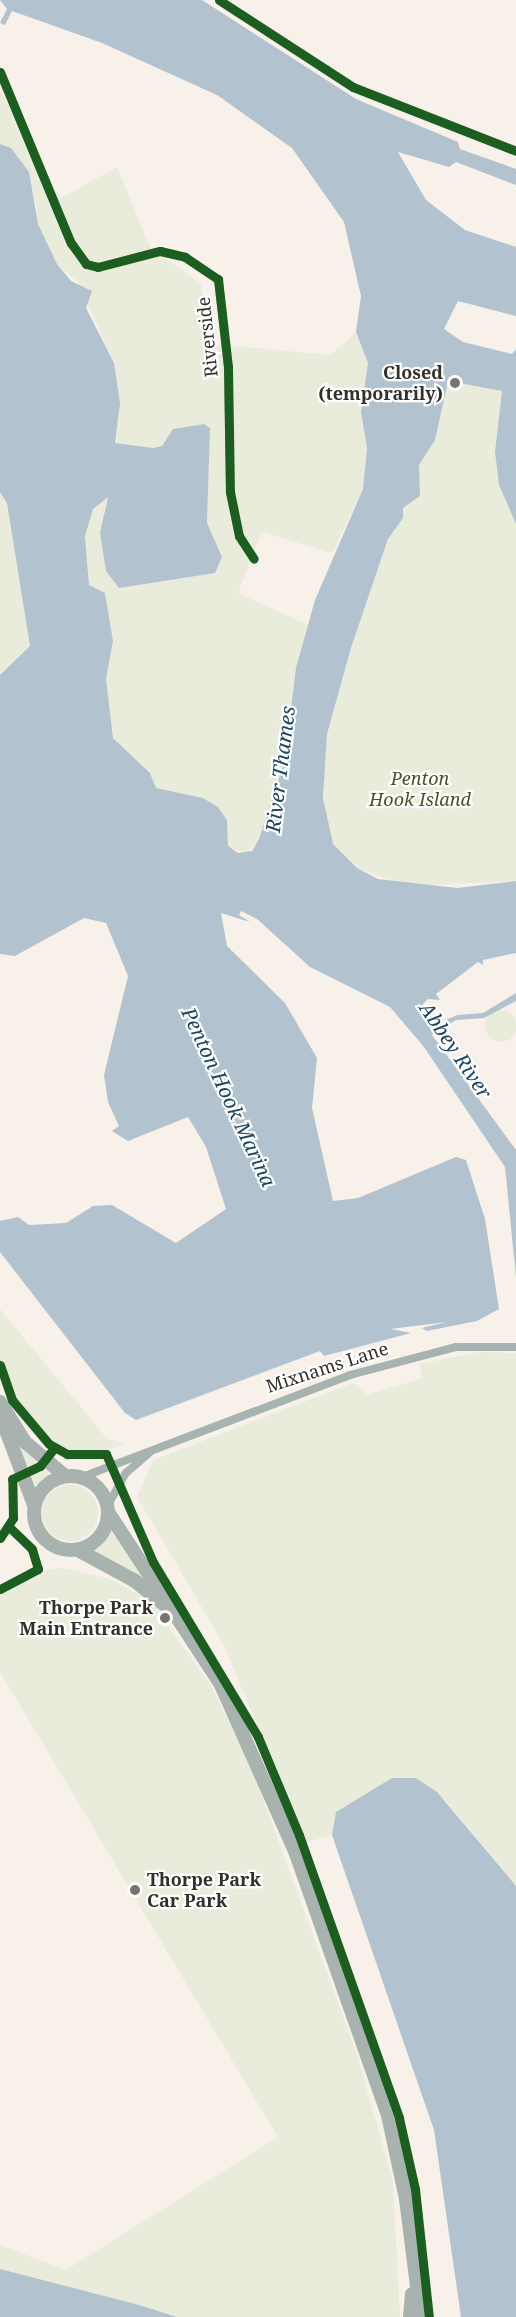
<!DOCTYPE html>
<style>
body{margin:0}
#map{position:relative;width:516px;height:2317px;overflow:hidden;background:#f7f1ea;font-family:"Noto Serif",serif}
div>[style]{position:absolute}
.green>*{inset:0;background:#e9ebdb}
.round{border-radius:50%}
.water>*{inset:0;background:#b3c2cf}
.street>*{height:8px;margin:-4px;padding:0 4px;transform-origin:4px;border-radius:4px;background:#a7b3b0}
.primary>*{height:14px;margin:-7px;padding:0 7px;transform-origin:7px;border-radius:7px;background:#a8b2ae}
.primary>.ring{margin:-7px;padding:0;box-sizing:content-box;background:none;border:14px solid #a8b2ae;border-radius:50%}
.cycleway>*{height:9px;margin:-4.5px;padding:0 4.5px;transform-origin:4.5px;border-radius:4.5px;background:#1b5e20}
.dots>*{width:16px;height:16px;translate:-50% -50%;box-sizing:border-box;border:3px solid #fff;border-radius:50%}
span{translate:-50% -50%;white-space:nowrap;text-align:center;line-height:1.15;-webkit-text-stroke:4.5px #fff;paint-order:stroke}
.street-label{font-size:18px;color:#332f2a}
.poi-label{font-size:18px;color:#332f2a;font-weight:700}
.right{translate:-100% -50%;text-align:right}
.left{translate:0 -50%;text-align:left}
.park-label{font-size:18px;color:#465426;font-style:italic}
.water-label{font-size:20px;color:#1c4564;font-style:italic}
</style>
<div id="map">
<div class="green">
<div style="clip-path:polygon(0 90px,60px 199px,117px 167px,150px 247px,201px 284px,208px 344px,331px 355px,356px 332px,368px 363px,361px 412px,367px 448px,363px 489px,332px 553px,262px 532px,238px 593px,308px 625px,296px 668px,284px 763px,259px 839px,246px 854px,228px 846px,227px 820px,218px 807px,203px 798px,156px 788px,150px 772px,113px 738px,106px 679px,113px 641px,105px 593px,89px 585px,85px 530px,93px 509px,108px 497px,104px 511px,112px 576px,119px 588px,215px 572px,222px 557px,207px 523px,210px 428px,204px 424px,173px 429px,162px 446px,154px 448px,115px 443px,119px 414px,114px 363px,78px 282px,57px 264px,38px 224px,36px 204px,0 144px)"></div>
<div style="clip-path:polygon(448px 381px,502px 391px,495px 452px,499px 485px,516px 524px,516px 881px,408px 886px,357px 868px,333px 844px,324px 814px,324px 768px,327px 734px,351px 648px,388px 539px,403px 518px,403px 508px,420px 496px,419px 465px,435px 440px,443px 385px)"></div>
<div style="clip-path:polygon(0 492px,7px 503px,30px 646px,0 675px)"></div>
<div class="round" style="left:485px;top:1010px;width:32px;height:32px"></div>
<div style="clip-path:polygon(0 1309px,107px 1439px,125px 1443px,91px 1456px,67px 1454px,26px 1422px,0 1365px)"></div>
<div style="clip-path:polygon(479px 1352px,516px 1353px,516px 1886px,445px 1800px,392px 1778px,336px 1812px,332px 1835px,306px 1842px,224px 1645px,137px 1497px,153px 1460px,353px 1383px,368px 1395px,422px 1378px,419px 1364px)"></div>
<div style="clip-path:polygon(18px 1445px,51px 1475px,33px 1490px)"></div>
<div class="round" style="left:42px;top:1485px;width:56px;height:56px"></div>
<div style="clip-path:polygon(111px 1524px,157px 1591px,91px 1550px)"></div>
<div style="clip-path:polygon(62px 1568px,110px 1579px,151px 1601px,213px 1689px,252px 1769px,357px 2055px,393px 2181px,400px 2317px,177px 2317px,0 2269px,0 2245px,66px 2270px,278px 2137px,0 1672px,0 1588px,22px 1574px)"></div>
</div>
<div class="water">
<div style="clip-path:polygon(0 0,202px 0,356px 99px,458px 142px,460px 149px,516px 169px,516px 185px,456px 162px,449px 167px,398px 152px,426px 200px,465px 230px,516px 247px,516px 316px,458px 301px,444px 329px,463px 342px,512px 354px,516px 349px,516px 524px,499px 485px,495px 452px,502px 391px,448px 381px,435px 440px,419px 465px,420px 496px,403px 508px,403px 518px,388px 539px,351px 648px,327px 734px,323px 798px,333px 844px,357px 868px,378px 879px,457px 888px,516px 881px,516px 953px,483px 960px,483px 965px,478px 962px,436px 994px,440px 1000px,428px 999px,417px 1010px,430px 1026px,458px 1015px,483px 1013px,516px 993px,516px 1001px,484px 1018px,456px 1020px,432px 1035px,516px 1150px,516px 1277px,505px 1167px,424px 1047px,390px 1007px,310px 967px,257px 919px,241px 911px,239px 915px,250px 922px,221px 913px,227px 946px,285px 1003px,317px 1058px,312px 1108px,333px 1201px,358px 1198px,456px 1157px,466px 1160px,485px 1219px,499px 1309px,477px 1321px,427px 1331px,422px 1328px,446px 1322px,391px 1329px,411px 1333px,324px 1356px,320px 1351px,136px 1420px,125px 1413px,0 1252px,0 1221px,18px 1217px,29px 1225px,66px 1223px,93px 1206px,112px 1205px,176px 1243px,226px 1209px,206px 1147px,188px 1117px,128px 1141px,112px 1131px,119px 1126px,108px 1102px,104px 1075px,128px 976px,106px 923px,84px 918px,15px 956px,0 954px,0 675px,30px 646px,7px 503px,0 492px,0 144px,11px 148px,29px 172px,38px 224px,57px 264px,71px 281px,92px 291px,86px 308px,114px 363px,120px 403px,115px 443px,154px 448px,162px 446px,173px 429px,204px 424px,210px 428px,207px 523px,222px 557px,215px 573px,119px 588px,106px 571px,100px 533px,108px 497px,93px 509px,85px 536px,89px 585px,105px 593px,113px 641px,106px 679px,113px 738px,150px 773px,156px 788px,203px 798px,218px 807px,227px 820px,228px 846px,238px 853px,252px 851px,259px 839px,284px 763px,296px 668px,315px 600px,363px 489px,367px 448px,361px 412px,368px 363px,356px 332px,361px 296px,344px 222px,292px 148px,217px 95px,102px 43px,12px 11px,5px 25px,0 23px,7px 9px)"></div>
<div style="clip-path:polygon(392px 1778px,416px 1778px,437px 1792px,516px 1886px,516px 2317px,461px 2317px,434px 2130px,332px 1835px,336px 1812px)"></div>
<div style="clip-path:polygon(0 2269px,139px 2305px,177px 2317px,0 2317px)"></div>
</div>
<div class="street">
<div style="left:0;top:72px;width:185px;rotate:67.5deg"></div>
<div style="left:71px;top:243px;width:26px;rotate:54deg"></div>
<div style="left:86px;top:264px;width:12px;rotate:14deg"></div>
<div style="left:98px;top:267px;width:64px;rotate:-14.5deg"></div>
<div style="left:160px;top:251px;width:26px;rotate:13deg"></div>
<div style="left:185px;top:257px;width:40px;rotate:34deg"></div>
<div style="left:218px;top:279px;width:89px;rotate:83.5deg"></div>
<div style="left:228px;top:367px;width:125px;rotate:89.1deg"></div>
<div style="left:230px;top:492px;width:45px;rotate:78.4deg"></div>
<div style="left:239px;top:536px;width:27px;rotate:57deg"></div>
<div style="left:82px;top:1477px;width:287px;rotate:-20.8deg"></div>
<div style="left:350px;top:1375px;width:110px;rotate:-14.8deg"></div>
<div style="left:456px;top:1347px;width:60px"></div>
<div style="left:108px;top:1505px;width:37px;rotate:-61deg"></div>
<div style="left:126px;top:1473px;width:32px;rotate:-41deg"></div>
</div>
<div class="primary">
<div style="left:0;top:1402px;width:47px;rotate:58deg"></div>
<div style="left:25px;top:1442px;width:52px;rotate:40.4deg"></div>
<div style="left:0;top:1414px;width:97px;rotate:69.5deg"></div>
<div class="ring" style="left:34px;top:1476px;width:60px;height:60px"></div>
<div style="left:108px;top:1512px;width:207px;rotate:56.8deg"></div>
<div style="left:221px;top:1685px;width:182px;rotate:66deg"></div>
<div style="left:295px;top:1851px;width:280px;rotate:70.6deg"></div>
<div style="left:388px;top:2115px;width:86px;rotate:77.9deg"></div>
<div style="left:406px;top:2199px;width:119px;rotate:82.8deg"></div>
<div style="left:78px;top:1550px;width:65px;rotate:28.5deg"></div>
<div style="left:135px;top:1581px;width:41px;rotate:39.1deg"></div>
<div style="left:410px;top:2317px;width:23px;rotate:-85deg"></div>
</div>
<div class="cycleway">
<div style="left:219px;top:0;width:160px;rotate:33deg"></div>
<div style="left:353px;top:87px;width:175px;rotate:21.4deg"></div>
<div style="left:0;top:72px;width:185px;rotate:67.5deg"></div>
<div style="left:71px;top:243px;width:26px;rotate:54deg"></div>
<div style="left:86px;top:264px;width:12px;rotate:14deg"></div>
<div style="left:98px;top:267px;width:64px;rotate:-14.5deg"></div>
<div style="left:160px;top:251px;width:26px;rotate:13deg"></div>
<div style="left:185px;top:257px;width:40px;rotate:34deg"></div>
<div style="left:218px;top:279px;width:89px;rotate:83.5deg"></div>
<div style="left:228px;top:367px;width:125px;rotate:89.1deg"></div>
<div style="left:230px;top:492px;width:45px;rotate:78.4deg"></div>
<div style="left:239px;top:536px;width:27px;rotate:57deg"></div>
<div style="left:0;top:1365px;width:37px;rotate:71deg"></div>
<div style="left:12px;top:1400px;width:57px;rotate:49.9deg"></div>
<div style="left:49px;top:1444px;width:21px;rotate:29deg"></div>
<div style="left:67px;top:1454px;width:39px"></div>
<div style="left:106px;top:1454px;width:118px;rotate:66.5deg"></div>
<div style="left:153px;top:1562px;width:204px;rotate:59deg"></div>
<div style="left:258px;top:1737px;width:106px;rotate:67.3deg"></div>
<div style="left:299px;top:1835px;width:300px;rotate:70.5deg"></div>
<div style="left:399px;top:2118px;width:73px;rotate:77.3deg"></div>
<div style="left:415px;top:2189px;width:129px;rotate:83.8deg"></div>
<div style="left:0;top:1538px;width:24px;rotate:-57deg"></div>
<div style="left:13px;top:1518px;width:39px;rotate:-91deg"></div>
<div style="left:12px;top:1479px;width:31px;rotate:-25deg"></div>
<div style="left:40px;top:1466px;width:23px;rotate:-52deg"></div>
<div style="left:0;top:1589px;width:43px;rotate:-27.8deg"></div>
<div style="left:38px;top:1569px;width:21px;rotate:-107deg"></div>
<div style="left:32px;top:1549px;width:32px;rotate:-136deg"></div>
</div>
<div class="dots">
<div style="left:455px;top:383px;background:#78736d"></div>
<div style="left:165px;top:1618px;background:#78736d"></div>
<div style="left:135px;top:1890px;background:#78736d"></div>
</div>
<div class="street-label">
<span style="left:207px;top:337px;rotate:-96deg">Riverside</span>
<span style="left:327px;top:1367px;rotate:-18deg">Mixnams Lane</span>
</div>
<div class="poi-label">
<span class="right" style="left:443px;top:383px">Closed<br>(temporarily)</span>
<span class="right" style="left:153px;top:1618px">Thorpe Park<br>Main Entrance</span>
<span class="left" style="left:147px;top:1890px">Thorpe Park<br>Car Park</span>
</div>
<div class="park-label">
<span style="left:420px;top:789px">Penton<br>Hook Island</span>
</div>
<div class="water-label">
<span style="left:280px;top:769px;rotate:-83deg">River Thames</span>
<span style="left:456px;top:1050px;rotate:56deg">Abbey River</span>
<span style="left:229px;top:1097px;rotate:65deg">Penton Hook Marina</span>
</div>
</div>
